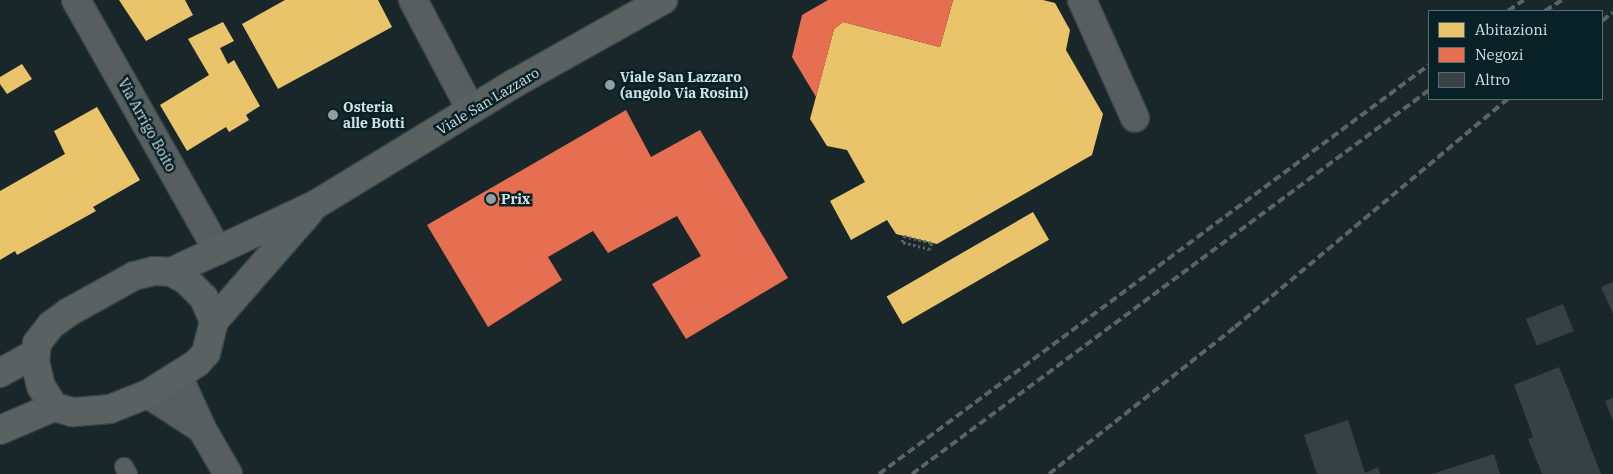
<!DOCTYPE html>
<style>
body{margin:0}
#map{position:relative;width:1613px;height:474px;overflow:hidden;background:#19272a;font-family:"IBM Plex Serif",serif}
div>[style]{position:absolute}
.homes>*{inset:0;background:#e9c46a;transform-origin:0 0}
.shops>*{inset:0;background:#e76f51}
.building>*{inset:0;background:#374044;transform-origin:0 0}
.path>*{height:3px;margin-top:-1.5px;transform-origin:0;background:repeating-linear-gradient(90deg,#5c6263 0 2.5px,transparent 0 5px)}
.roads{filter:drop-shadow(1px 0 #384446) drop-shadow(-1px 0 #384446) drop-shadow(0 1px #384446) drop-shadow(0 -1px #384446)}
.service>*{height:18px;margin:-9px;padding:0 9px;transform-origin:9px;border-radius:9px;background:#575e5f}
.minor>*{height:28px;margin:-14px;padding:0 14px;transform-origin:14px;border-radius:14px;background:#575e5f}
.secondary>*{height:28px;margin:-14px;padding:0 14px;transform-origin:14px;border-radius:14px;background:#596161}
.rail>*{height:4px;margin-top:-2px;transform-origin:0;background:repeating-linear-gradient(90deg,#5c6366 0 8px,transparent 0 12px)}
.dots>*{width:14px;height:14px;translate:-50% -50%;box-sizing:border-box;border:2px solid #082127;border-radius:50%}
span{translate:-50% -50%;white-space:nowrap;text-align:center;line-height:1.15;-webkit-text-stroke:5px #082127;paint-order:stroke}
.poi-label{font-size:14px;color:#d1e0e4;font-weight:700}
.left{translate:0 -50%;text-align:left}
.street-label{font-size:14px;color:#d1e0e4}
.legend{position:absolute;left:1428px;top:10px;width:175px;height:90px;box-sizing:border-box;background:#082127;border:1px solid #586d73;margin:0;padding:6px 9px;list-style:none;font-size:15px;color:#d1e0e4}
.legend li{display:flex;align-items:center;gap:10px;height:25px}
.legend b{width:25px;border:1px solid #586d73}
</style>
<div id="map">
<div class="homes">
<div style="clip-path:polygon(119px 0,185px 0,193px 15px,146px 41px)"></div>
<div style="clip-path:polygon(285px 0,378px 0,392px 27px,278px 89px,242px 24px)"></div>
<div style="clip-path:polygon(953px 0,1043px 0,1055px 3px,1070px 30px,1066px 50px,1103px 114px,1092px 155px,937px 244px,896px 234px,887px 220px,851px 240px,830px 201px,865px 182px,847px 150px,827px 146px,810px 119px,834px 29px,843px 22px,940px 47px)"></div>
<div style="clip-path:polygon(223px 22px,234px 41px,220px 48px,228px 64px,234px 60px,260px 106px,246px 115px,249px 120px,229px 132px,226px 127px,187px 151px,160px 105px,209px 75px,188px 39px)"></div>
<div style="clip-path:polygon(22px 64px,32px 79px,7px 94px,0 84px,0 77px)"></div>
<div style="clip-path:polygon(97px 107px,140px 180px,93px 207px,96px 211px,17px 255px,15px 251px,0 260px,0 191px,65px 154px,54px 131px)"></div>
<div style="left:1033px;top:212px;width:32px;height:169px;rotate:60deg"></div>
</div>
<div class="shops">
<div style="clip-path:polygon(828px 0,953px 0,940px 47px,843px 22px,834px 29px,816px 97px,792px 57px,802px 15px)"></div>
<div style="clip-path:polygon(626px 110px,651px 157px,700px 130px,788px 278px,686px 339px,652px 284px,701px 256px,677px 216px,608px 253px,593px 231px,548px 257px,562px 280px,488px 327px,427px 225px)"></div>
</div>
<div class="building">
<div style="clip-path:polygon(1613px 282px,1613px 314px,1601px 287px)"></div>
<div style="left:1563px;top:304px;width:29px;height:40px;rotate:68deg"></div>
<div style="clip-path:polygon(1559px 367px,1576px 409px,1601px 474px,1542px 474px,1528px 439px,1533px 437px,1514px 385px)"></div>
<div style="clip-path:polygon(1613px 398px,1613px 421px,1605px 401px)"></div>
<div style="clip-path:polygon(1348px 420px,1365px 473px,1378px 467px,1380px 474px,1317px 474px,1304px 435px)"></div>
<div style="clip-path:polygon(1494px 454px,1500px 474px,1432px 474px)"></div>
</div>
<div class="path">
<div style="left:904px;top:236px;width:29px;rotate:14deg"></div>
<div style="left:932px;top:243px;width:6px;rotate:108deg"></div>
<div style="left:930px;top:249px;width:29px;rotate:-166deg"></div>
<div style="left:902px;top:242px;width:6px;rotate:-72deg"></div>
</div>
<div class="roads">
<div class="service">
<div style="left:124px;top:467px;width:8px;rotate:60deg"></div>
</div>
<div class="minor">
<div style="left:76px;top:0;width:288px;rotate:60.5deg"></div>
<div style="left:413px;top:0;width:124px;rotate:62.2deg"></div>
<div style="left:1082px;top:0;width:129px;rotate:65.8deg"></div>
<div style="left:178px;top:376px;width:58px;rotate:65.6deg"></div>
<div style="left:202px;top:429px;width:52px;rotate:60deg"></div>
<div style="left:148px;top:394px;width:64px;rotate:32.9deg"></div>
</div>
<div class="secondary">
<div style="left:171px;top:272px;width:17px;rotate:28deg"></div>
<div style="left:186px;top:280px;width:25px;rotate:45deg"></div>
<div style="left:204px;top:298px;width:25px;rotate:67deg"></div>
<div style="left:214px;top:321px;width:33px;rotate:104deg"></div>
<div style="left:206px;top:353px;width:13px;rotate:132deg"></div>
<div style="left:197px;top:363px;width:58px;rotate:147.7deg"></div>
<div style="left:148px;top:394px;width:41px;rotate:158.5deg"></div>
<div style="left:110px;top:409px;width:38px;rotate:175deg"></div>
<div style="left:72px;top:412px;width:19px;rotate:-164deg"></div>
<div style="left:54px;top:407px;width:25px;rotate:-122deg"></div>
<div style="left:41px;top:386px;width:25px;rotate:-104deg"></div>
<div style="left:35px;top:362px;width:19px;rotate:-84deg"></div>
<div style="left:37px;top:343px;width:23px;rotate:-52deg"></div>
<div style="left:51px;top:325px;width:22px;rotate:-36deg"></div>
<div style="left:69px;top:312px;width:74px;rotate:-29deg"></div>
<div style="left:134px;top:276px;width:21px;rotate:-14deg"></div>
<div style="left:154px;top:271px;width:17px;rotate:3deg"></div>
<div style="left:171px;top:272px;width:159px;rotate:-25deg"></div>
<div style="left:315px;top:205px;width:234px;rotate:-31.4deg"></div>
<div style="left:515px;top:83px;width:170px;rotate:-29.3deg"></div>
<div style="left:214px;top:321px;width:145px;rotate:-48.9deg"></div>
<div style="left:0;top:373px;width:41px;rotate:-29.1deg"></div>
<div style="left:0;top:430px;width:59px;rotate:-23.1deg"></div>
</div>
</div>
<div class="rail">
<div style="left:1508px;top:11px;width:19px;rotate:-35deg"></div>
<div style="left:1545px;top:11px;width:20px;rotate:-33deg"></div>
<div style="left:1602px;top:21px;width:14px;rotate:-39deg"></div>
<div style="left:879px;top:474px;width:685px;rotate:-36.64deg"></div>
<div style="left:912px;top:474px;width:644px;rotate:-36.6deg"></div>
<div style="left:1049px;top:474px;width:237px;rotate:-38.3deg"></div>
<div style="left:1235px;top:327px;width:356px;rotate:-39.9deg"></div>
</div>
<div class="dots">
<div style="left:610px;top:85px;background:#919fa3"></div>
<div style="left:333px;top:115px;background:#919fa3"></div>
<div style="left:491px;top:199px;background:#919fa3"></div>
</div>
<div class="poi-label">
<span class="left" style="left:620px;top:85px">Viale San Lazzaro<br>(angolo Via Rosini)</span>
<span class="left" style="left:343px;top:115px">Osteria<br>alle Botti</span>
<span class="left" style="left:501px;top:199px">Prix</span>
</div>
<div class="street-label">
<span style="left:488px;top:101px;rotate:-31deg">Viale San Lazzaro</span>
<span style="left:147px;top:125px;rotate:61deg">Via Arrigo Boito</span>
</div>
<ul class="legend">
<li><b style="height:14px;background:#e9c46a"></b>Abitazioni</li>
<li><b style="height:14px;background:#e76f51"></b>Negozi</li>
<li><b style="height:14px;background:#374044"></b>Altro</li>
</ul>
</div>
